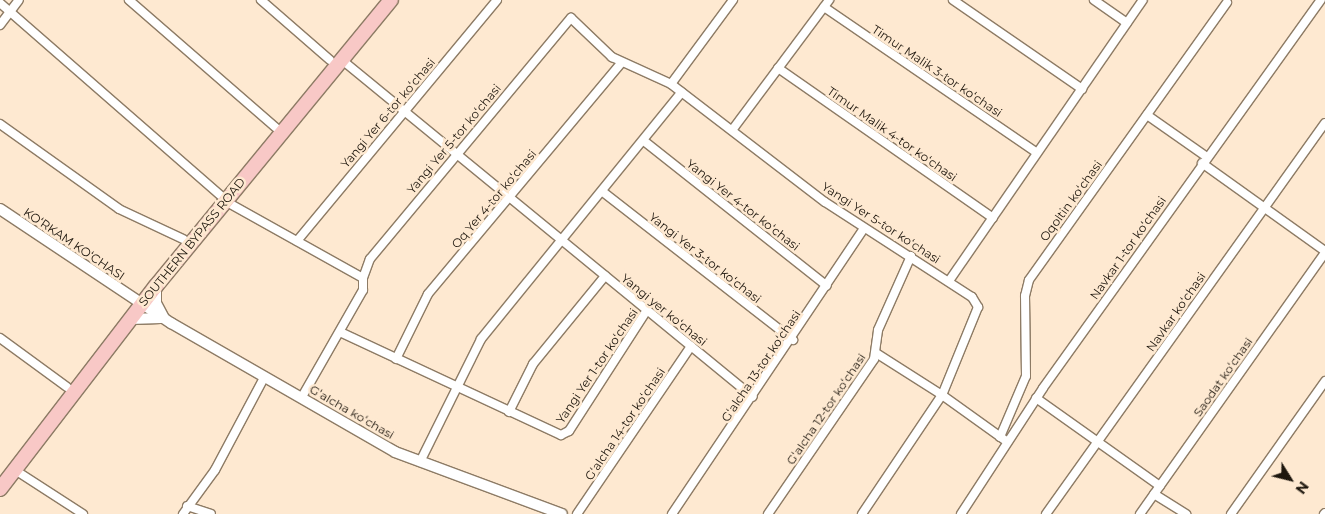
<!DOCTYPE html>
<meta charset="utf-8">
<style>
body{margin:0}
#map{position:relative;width:1325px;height:514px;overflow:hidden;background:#fee9d1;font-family:Montserrat,sans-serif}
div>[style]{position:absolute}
.roads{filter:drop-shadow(1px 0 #8d7b65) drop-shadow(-1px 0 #8d7b65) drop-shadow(0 1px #8d7b65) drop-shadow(0 -1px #8d7b65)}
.minor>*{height:8px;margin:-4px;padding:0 4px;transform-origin:4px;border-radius:4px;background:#fff}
.tertiary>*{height:10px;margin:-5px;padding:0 5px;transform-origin:5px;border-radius:5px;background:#fff}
.trunk>*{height:14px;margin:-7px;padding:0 7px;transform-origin:7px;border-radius:7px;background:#f8c8c6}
span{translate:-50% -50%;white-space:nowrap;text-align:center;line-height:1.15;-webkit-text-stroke:5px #fee9d1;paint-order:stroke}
.street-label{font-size:12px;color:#1d160d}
.north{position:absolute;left:1265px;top:454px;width:50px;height:50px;-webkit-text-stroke:4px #fee9d1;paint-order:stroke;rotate:126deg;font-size:14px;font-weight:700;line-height:20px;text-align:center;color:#1d160d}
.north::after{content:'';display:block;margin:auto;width:18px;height:22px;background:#1d160d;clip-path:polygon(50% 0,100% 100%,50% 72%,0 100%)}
</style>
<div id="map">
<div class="roads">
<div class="minor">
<div style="left:129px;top:0;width:194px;rotate:41deg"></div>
<div style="left:261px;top:0;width:91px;rotate:41deg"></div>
<div style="left:733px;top:0;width:104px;rotate:126.4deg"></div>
<div style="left:671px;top:84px;width:194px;rotate:37.5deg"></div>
<div style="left:825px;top:202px;width:175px;rotate:32.9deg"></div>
<div style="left:972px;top:297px;width:12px;rotate:59deg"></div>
<div style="left:978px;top:307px;width:95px;rotate:112.2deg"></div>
<div style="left:942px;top:395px;width:79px;rotate:35.7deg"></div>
<div style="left:953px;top:0;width:157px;rotate:34.6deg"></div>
<div style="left:1094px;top:0;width:40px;rotate:34.9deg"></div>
<div style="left:0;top:3px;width:292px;rotate:41.1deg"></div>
<div style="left:824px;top:7px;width:258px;rotate:34.4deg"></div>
<div style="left:0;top:25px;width:31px;rotate:-53deg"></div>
<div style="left:342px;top:60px;width:531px;rotate:39.35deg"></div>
<div style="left:778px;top:68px;width:262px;rotate:34.9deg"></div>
<div style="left:1147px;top:115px;width:73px;rotate:35deg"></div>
<div style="left:0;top:124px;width:146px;rotate:35.5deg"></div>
<div style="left:119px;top:209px;width:71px;rotate:25.1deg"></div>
<div style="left:733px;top:129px;width:161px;rotate:-53.3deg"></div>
<div style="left:644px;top:141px;width:233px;rotate:38.4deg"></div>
<div style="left:1202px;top:163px;width:151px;rotate:35.6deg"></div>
<div style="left:603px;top:192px;width:241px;rotate:37.9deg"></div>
<div style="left:225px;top:201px;width:158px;rotate:29.2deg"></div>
<div style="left:363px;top:278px;width:12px;rotate:90deg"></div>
<div style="left:363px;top:290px;width:123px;rotate:119.7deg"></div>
<div style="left:297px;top:241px;width:313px;rotate:-50.3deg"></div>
<div style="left:363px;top:278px;width:20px;rotate:-70deg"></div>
<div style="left:370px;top:259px;width:314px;rotate:-50.2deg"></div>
<div style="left:571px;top:18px;width:57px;rotate:43.6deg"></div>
<div style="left:612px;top:57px;width:65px;rotate:24.6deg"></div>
<div style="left:949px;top:281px;width:341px;rotate:-55.4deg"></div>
<div style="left:340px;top:332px;width:244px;rotate:25deg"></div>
<div style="left:561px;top:435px;width:9px;rotate:-27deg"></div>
<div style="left:569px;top:431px;width:144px;rotate:-57.2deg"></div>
<div style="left:0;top:338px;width:83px;rotate:36.2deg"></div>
<div style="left:396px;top:359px;width:72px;rotate:-63.8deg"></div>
<div style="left:428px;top:294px;width:302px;rotate:-50.1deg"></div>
<div style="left:1036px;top:398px;width:152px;rotate:35.4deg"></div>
<div style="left:509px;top:412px;width:54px;rotate:-63.4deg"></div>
<div style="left:533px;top:364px;width:114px;rotate:-50.7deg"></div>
<div style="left:1000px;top:437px;width:66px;rotate:-66.9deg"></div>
<div style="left:1026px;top:376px;width:80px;rotate:-90.7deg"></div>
<div style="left:1025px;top:296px;width:16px;rotate:-76deg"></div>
<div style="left:1029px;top:280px;width:341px;rotate:-54.5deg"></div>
<div style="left:420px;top:462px;width:137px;rotate:-63.6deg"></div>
<div style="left:481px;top:339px;width:318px;rotate:-50.9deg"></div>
<div style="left:15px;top:470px;width:81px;rotate:32.9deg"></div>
<div style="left:1154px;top:494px;width:38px;rotate:32deg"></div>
<div style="left:187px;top:506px;width:25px;rotate:18deg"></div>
<div style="left:183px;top:514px;width:54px;rotate:-54deg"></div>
<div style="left:215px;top:470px;width:104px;rotate:-62deg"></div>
<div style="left:577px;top:514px;width:203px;rotate:-55.8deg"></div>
<div style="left:672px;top:514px;width:344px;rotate:-56.1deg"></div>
<div style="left:768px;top:514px;width:188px;rotate:-55.6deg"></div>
<div style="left:874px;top:359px;width:29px;rotate:-82deg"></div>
<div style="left:878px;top:330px;width:81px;rotate:-66deg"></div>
<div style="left:862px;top:514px;width:143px;rotate:-56.1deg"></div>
<div style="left:942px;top:395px;width:78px;rotate:-147.5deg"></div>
<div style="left:961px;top:514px;width:150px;rotate:-56.9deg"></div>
<div style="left:1043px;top:388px;width:477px;rotate:-54.4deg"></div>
<div style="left:1046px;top:514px;width:480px;rotate:-54.5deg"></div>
<div style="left:1140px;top:514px;width:320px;rotate:-54.7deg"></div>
<div style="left:1231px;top:514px;width:163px;rotate:-54.7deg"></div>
<div style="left:1324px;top:514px;width:1px;rotate:-45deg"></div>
</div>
<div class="tertiary">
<div style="left:0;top:209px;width:206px;rotate:33.7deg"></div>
<div style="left:171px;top:323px;width:258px;rotate:29.9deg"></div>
<div style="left:395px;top:452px;width:178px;rotate:20.4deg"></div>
<div style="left:156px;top:286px;width:17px;rotate:90deg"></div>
<div style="left:156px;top:303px;width:17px;rotate:62deg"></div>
<div style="left:130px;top:319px;width:31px;rotate:-2deg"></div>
</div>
<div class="trunk">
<div style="left:0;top:489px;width:256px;rotate:-52.5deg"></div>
<div style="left:156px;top:286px;width:370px;rotate:-50.6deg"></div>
</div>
</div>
<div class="street-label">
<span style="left:937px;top:71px;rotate:34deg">Timur Malik 3-tor koʻchasi</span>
<span style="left:388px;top:113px;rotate:-50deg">Yangi Yer 6-tor koʻchasi</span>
<span style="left:892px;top:134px;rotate:35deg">Timur Malik 4-tor koʻchasi</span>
<span style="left:454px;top:139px;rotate:-50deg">Yangi Yer 5-tor koʻchasi</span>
<span style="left:494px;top:199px;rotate:-50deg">Oq Yer 4-tor koʻchasi</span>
<span style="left:1071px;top:201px;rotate:-54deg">Oqoltin koʻchasi</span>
<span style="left:743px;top:205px;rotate:38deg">Yangi Yer 4-tor koʻchasi</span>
<span style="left:881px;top:223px;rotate:33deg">Yangi Yer 5-tor koʻchasi</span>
<span style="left:192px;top:242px;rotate:-51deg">SOUTHERN BYPASS ROAD</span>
<span style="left:74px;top:244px;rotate:34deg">KO‘RKAM KO‘CHASI</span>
<span style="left:1128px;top:248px;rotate:-55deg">Navkar 1-tor koʻchasi</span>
<span style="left:705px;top:258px;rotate:38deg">Yangi Yer 3-tor koʻchasi</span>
<span style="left:664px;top:310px;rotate:39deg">Yangi yer koʻchasi</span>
<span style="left:1176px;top:312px;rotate:-55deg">Navkar koʻchasi</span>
<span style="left:597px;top:366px;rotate:-56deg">Yangi Yer 1-tor koʻchasi</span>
<span style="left:761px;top:366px;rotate:-56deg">Gʻalcha 13-tor koʻchasi</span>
<span style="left:1223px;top:377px;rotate:-55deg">Saodat koʻchasi</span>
<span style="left:826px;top:409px;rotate:-56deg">Gʻalcha 12-tor koʻchasi</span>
<span style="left:352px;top:412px;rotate:30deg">Gʻalcha koʻchasi</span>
<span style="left:625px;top:424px;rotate:-56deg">Gʻalcha 14-tor koʻchasi</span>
</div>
<div class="north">N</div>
</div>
